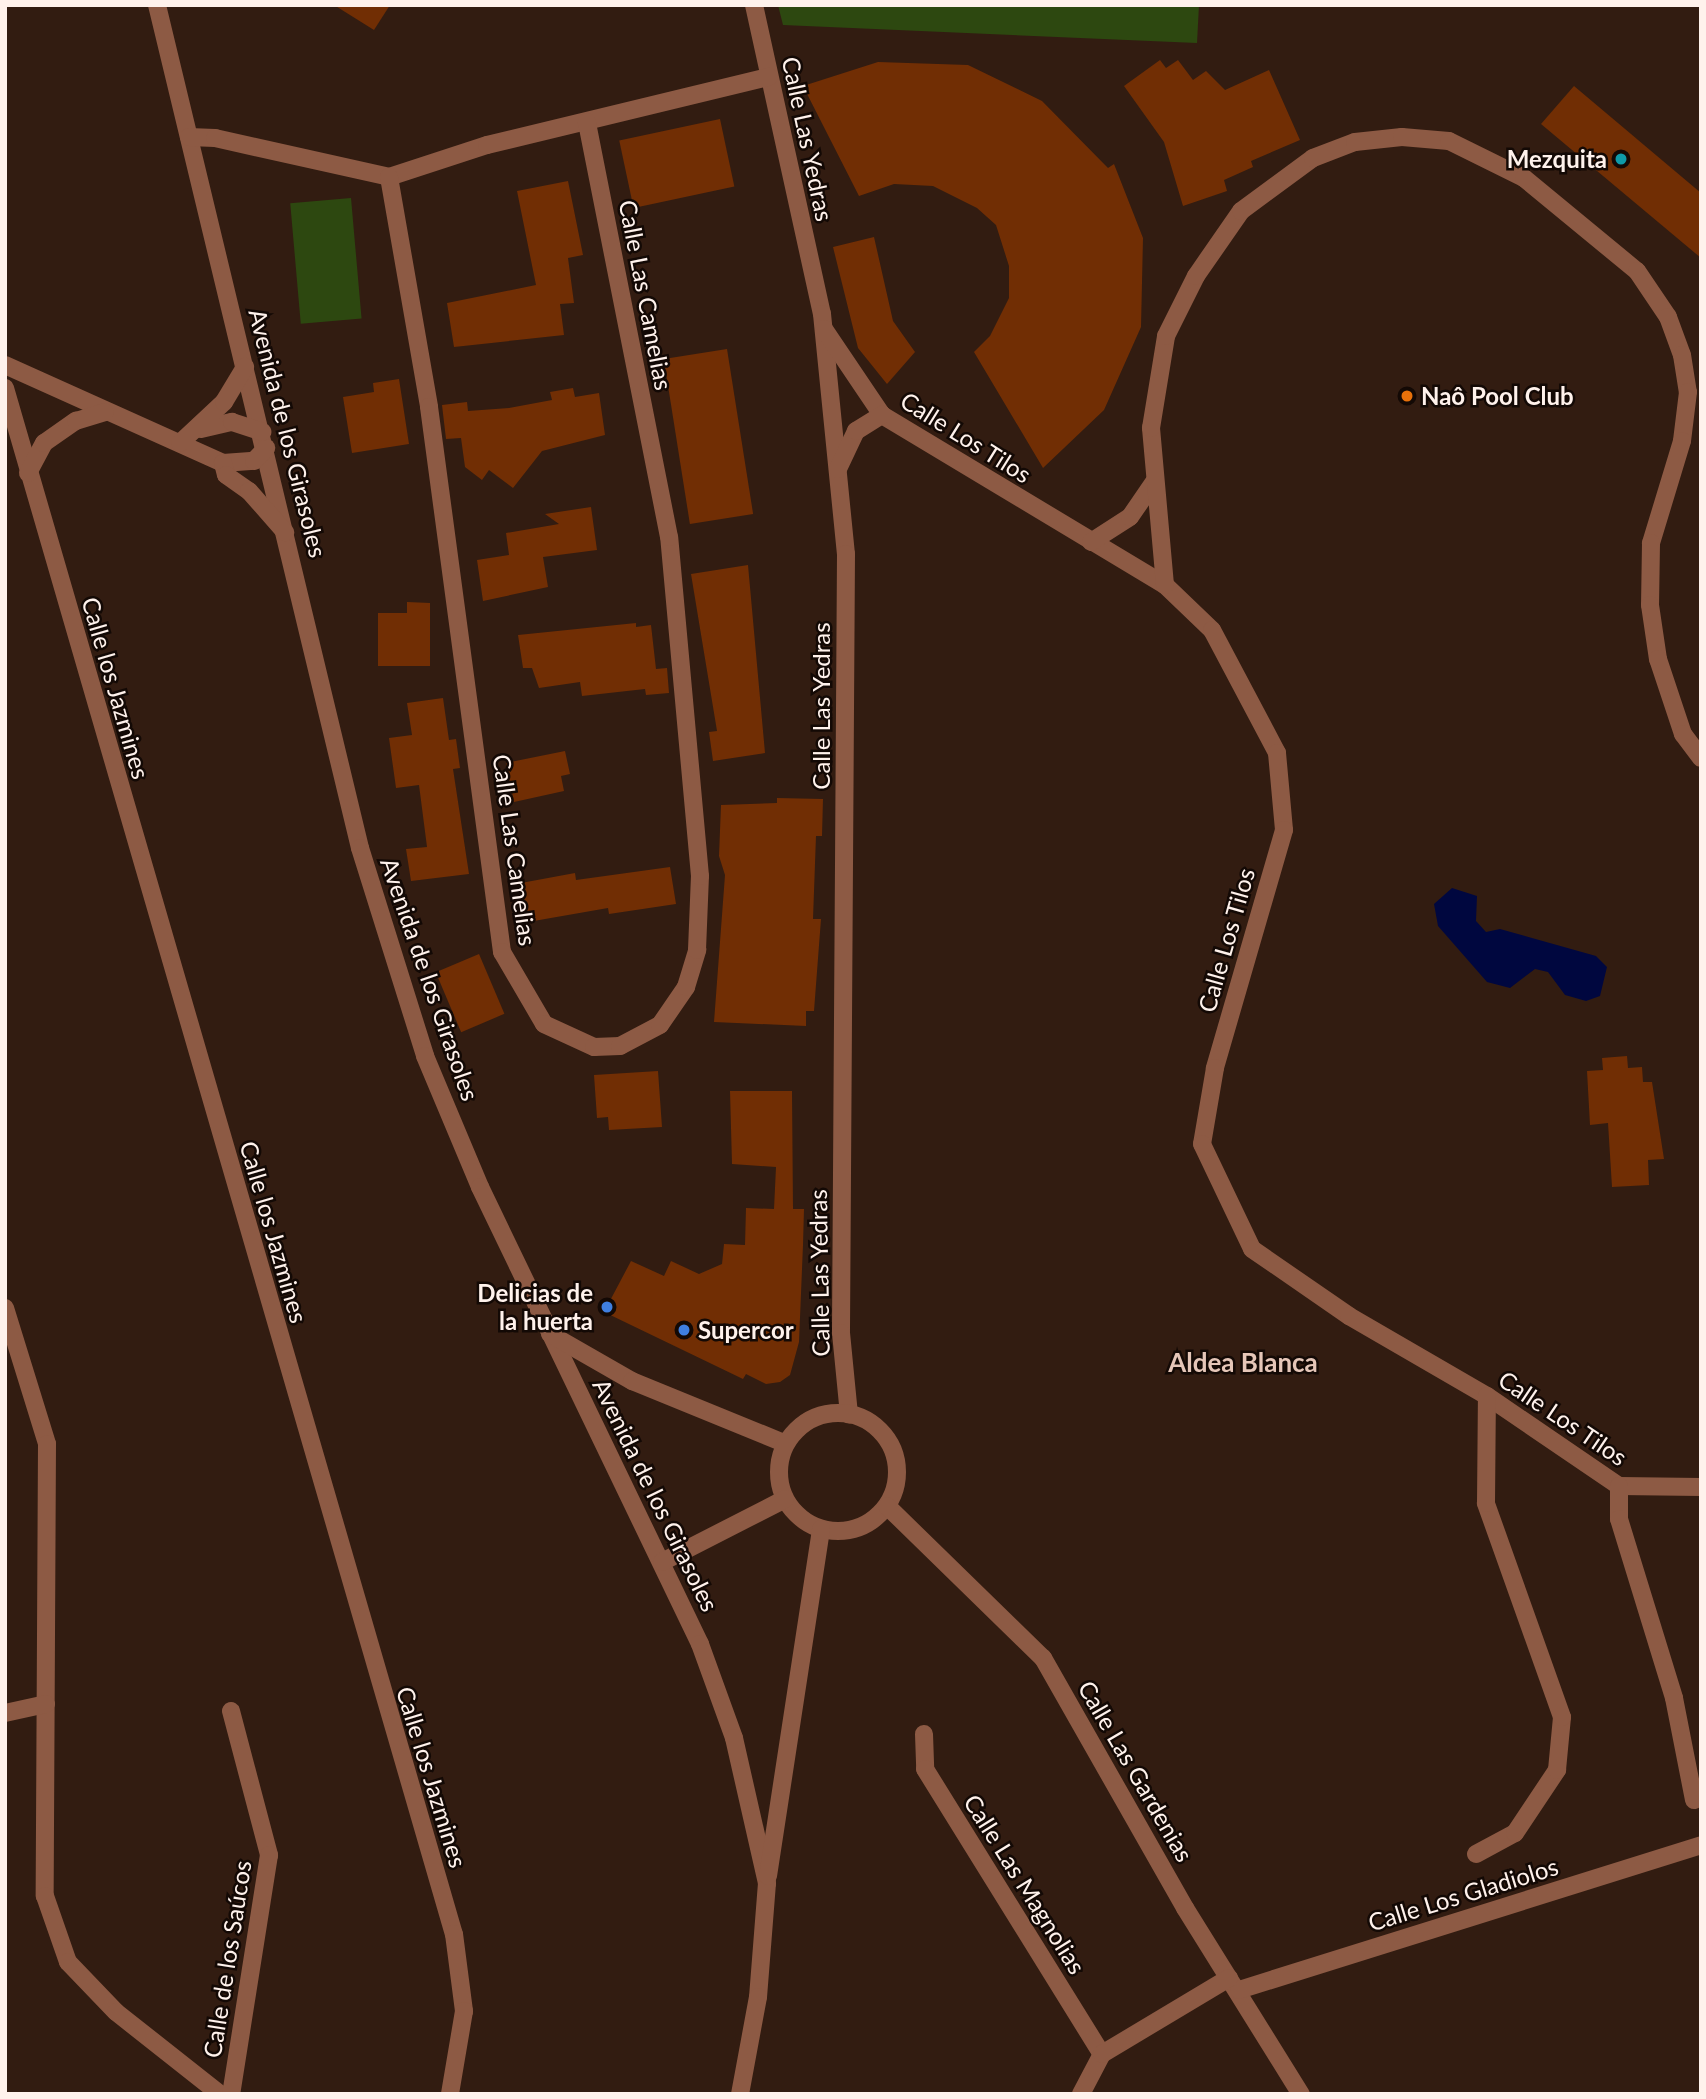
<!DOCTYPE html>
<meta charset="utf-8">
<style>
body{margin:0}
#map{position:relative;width:1706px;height:2099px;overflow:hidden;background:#321c11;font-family:Lato,sans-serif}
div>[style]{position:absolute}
.green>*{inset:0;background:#2d4810;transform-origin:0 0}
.water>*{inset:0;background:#00073f}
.building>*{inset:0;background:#712e04;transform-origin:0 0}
.minor>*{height:18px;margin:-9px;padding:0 9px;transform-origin:9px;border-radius:9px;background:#8d5a44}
.minor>.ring{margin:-9px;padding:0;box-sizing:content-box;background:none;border:18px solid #8d5a44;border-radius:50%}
.dots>*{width:19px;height:19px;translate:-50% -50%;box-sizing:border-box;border:4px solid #130905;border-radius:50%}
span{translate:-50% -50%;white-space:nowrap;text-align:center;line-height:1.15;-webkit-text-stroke:5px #130905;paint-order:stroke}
.street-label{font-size:24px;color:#fff2ec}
.poi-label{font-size:24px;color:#fff2ec;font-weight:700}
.right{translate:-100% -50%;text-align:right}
.left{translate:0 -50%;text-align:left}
.neighbourhood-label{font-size:26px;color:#e5c6b8;font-weight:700}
.frame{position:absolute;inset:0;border:7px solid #fff2ec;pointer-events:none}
</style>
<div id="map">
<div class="green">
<div style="clip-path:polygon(778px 5px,1199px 5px,1197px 43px,783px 25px)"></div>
<div style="left:351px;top:198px;width:121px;height:61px;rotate:85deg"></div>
</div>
<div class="water">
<div style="clip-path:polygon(1452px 888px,1477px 896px,1476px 921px,1486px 932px,1500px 929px,1596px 956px,1607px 967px,1600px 996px,1586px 1001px,1565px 995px,1548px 972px,1535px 969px,1510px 988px,1487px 982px,1438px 926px,1434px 904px)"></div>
</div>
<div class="building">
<div style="clip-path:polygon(334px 5px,390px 5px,374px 30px)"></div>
<div style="clip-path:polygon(1160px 60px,1166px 68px,1178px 60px,1193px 80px,1206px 71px,1225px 90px,1269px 70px,1300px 140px,1251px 161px,1253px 167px,1224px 180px,1227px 191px,1183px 206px,1164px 142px,1124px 86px)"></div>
<div style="clip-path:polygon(878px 62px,968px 65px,1042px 101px,1108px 168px,1114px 164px,1143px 238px,1141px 327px,1104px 410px,1043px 468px,974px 352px,990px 336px,1009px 298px,1009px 266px,996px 225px,977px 208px,933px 186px,894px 184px,859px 196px,803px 86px)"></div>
<div style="clip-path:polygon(1574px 86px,1701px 193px,1701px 258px,1541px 124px)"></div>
<div style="left:720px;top:119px;width:69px;height:103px;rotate:78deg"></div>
<div style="clip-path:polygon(568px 181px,583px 255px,568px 258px,574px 303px,560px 304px,564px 335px,454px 347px,447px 303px,536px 285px,517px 191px)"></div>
<div style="clip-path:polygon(874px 237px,893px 321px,915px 352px,887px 384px,858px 348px,833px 247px)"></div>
<div style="left:727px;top:349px;width:167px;height:64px;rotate:81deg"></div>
<div style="clip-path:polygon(399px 379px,409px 444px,352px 453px,343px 397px,374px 392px,373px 383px)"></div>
<div style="clip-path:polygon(573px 388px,575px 397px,599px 393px,605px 435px,542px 451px,513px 488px,489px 470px,482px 480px,465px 467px,461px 438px,446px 439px,442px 405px,467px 402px,468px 411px,509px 408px,552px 400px,550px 392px)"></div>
<div style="clip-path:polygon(591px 507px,597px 550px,543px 557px,548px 587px,483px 601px,477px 560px,509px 555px,506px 533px,559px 524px,545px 514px)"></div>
<div style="clip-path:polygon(748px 565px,765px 753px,713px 761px,709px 732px,717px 731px,691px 574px)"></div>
<div style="clip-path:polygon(407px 602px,430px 603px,430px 666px,378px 666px,378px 613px,407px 613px)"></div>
<div style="clip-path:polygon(636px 623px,636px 627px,651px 625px,656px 669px,667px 668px,669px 693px,646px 695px,645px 689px,582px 696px,580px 682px,539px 688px,532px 668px,523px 668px,518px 635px)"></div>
<div style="clip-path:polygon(443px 698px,449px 740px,456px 739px,460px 768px,453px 769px,469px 874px,411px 881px,406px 849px,427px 847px,419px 785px,396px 788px,389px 738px,412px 735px,407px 703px)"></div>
<div style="clip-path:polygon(565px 751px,570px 774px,561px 776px,564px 791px,514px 802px,506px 763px)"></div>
<div style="clip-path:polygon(777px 798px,823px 799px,822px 836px,816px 836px,813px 919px,821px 919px,814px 1011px,806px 1011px,806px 1026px,714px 1022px,725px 875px,719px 856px,721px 805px,777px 803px)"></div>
<div style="clip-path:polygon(670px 867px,676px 904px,609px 914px,608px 908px,528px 922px,521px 883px,575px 873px,576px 880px)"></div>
<div style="left:479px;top:954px;width:65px;height:47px;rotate:67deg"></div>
<div style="clip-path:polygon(1627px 1056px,1628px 1068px,1642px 1067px,1643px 1082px,1652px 1082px,1664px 1159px,1648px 1160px,1649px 1185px,1612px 1187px,1608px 1123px,1590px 1125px,1587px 1071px,1603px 1070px,1602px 1058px)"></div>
<div style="clip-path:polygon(658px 1071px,662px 1127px,609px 1130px,608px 1117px,597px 1118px,594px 1075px)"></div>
<div style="clip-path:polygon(730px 1091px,792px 1091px,793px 1209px,804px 1209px,803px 1245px,799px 1342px,790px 1375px,780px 1382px,766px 1384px,746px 1374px,743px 1379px,604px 1312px,631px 1261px,664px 1276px,671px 1261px,699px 1274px,722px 1264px,724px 1244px,745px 1245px,746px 1208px,774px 1209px,776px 1167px,732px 1164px)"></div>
</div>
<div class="minor">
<div style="left:157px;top:5px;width:867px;rotate:76.46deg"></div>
<div style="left:360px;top:848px;width:218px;rotate:72.6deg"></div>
<div style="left:425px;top:1056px;width:142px;rotate:67.2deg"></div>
<div style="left:480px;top:1187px;width:507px;rotate:64.29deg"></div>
<div style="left:700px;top:1644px;width:100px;rotate:70.1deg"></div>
<div style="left:734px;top:1738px;width:149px;rotate:77.2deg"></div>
<div style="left:767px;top:1883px;width:114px;rotate:94.5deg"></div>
<div style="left:758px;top:1997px;width:99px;rotate:100.5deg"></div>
<div style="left:754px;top:5px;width:316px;rotate:77.6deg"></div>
<div style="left:822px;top:314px;width:241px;rotate:84.3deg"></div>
<div style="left:846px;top:554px;width:779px;rotate:90.37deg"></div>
<div style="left:841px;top:1333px;width:82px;rotate:84.4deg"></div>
<div style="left:189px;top:137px;width:26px;rotate:2deg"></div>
<div style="left:215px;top:138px;width:178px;rotate:12.6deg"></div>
<div style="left:389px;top:177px;width:103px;rotate:-18.1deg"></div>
<div style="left:487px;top:145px;width:290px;rotate:-13.6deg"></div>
<div style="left:389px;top:177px;width:233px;rotate:80.1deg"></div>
<div style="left:429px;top:407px;width:550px;rotate:82.37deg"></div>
<div style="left:502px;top:952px;width:83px;rotate:59.7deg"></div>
<div style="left:544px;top:1024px;width:55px;rotate:24.7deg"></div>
<div style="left:594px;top:1047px;width:26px;rotate:-2deg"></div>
<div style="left:620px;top:1046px;width:45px;rotate:-27.7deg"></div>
<div style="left:660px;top:1025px;width:46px;rotate:-55.6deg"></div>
<div style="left:686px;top:987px;width:39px;rotate:-73deg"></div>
<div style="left:697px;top:950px;width:74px;rotate:-87.7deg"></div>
<div style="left:700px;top:876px;width:340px;rotate:-95.2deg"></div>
<div style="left:669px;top:537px;width:423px;rotate:-101.2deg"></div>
<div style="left:824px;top:329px;width:104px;rotate:56deg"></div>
<div style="left:882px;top:415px;width:330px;rotate:31deg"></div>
<div style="left:1165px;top:585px;width:65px;rotate:43.8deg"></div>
<div style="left:1212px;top:630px;width:139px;rotate:62.1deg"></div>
<div style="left:1277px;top:753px;width:77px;rotate:84.8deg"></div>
<div style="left:1284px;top:830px;width:248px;rotate:106.2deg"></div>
<div style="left:1215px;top:1068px;width:77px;rotate:99.7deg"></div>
<div style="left:1202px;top:1144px;width:116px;rotate:64.5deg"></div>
<div style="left:1252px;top:1249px;width:118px;rotate:34.6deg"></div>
<div style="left:1349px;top:1316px;width:160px;rotate:30.1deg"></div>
<div style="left:1487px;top:1396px;width:160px;rotate:34.3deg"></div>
<div style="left:1619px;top:1486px;width:82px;rotate:0.7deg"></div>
<div style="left:5px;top:365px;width:239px;rotate:24.2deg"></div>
<div style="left:223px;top:463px;width:31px;rotate:-4deg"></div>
<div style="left:254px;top:461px;width:18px;rotate:-47deg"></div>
<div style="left:5px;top:388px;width:1610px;rotate:73.81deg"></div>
<div style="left:454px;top:1934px;width:78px;rotate:82.6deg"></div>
<div style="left:464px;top:2011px;width:84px;rotate:99.6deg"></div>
<div style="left:201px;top:429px;width:32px;rotate:-13deg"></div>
<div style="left:232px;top:422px;width:32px;rotate:18deg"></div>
<div style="left:180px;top:443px;width:60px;rotate:-43deg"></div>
<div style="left:224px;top:402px;width:41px;rotate:-59deg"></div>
<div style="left:223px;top:463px;width:12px;rotate:76deg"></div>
<div style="left:226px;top:475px;width:28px;rotate:35deg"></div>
<div style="left:249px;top:491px;width:55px;rotate:48.7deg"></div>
<div style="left:838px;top:469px;width:42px;rotate:-64.7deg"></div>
<div style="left:856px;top:431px;width:31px;rotate:-32deg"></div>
<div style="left:28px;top:473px;width:34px;rotate:-62deg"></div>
<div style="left:44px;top:443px;width:39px;rotate:-35deg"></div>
<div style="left:76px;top:421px;width:30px;rotate:-17deg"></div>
<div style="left:1091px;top:542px;width:46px;rotate:-32.7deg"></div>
<div style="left:1130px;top:517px;width:42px;rotate:-55.6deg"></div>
<div style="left:1165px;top:585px;width:158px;rotate:-95.1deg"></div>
<div style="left:1151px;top:428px;width:93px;rotate:-80.7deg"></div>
<div style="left:1166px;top:336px;width:67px;rotate:-63.4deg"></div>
<div style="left:1196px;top:276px;width:79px;rotate:-55.3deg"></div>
<div style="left:1241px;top:211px;width:89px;rotate:-36.4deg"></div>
<div style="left:1313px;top:158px;width:45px;rotate:-20.9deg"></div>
<div style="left:1355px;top:142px;width:47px;rotate:-6.1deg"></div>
<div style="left:1402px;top:137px;width:47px;rotate:4.9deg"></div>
<div style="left:1449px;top:141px;width:84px;rotate:26.3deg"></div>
<div style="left:1524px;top:178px;width:146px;rotate:39.5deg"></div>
<div style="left:1637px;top:271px;width:55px;rotate:56deg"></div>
<div style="left:1668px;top:317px;width:40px;rotate:69.8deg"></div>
<div style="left:1682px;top:355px;width:37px;rotate:81deg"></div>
<div style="left:1688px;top:392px;width:49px;rotate:97deg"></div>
<div style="left:1682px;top:441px;width:107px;rotate:106.9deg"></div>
<div style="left:1651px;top:543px;width:62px;rotate:90.9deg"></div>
<div style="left:1650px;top:605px;width:55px;rotate:81.6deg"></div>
<div style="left:1658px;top:659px;width:79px;rotate:71.6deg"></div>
<div style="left:1683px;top:734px;width:30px;rotate:53deg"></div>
<div style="left:5px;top:1308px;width:142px;rotate:72.8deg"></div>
<div style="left:47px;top:1444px;width:452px;rotate:90.3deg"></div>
<div style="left:45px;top:1896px;width:70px;rotate:70.8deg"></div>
<div style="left:68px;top:1962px;width:69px;rotate:46.2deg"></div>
<div style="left:116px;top:2012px;width:132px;rotate:38.3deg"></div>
<div style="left:550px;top:1334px;width:95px;rotate:29.8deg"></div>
<div style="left:632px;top:1381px;width:166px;rotate:22.2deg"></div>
<div class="ring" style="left:779px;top:1413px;width:100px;height:100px"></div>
<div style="left:1619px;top:1486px;width:33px;rotate:90deg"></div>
<div style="left:1619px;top:1519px;width:187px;rotate:72.9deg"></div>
<div style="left:1674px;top:1698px;width:104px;rotate:78.9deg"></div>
<div style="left:887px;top:1506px;width:218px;rotate:44.3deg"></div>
<div style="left:1043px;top:1658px;width:288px;rotate:60.4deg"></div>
<div style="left:1185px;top:1908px;width:219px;rotate:58.1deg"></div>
<div style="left:662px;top:1562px;width:138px;rotate:-27.1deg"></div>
<div style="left:231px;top:1711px;width:149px;rotate:75.2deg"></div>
<div style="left:269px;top:1855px;width:242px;rotate:99deg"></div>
<div style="left:5px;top:1713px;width:42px;rotate:-12.4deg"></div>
<div style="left:924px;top:1734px;width:35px;rotate:88deg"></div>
<div style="left:925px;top:1769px;width:335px;rotate:58.2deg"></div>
<div style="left:1476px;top:1854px;width:44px;rotate:-28.3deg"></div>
<div style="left:1515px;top:1833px;width:76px;rotate:-56.3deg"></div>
<div style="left:1557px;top:1770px;width:53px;rotate:-84.6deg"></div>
<div style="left:1562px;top:1717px;width:227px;rotate:-109.6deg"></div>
<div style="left:1486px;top:1503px;width:107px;rotate:-89.5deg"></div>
<div style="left:768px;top:1876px;width:351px;rotate:-81.3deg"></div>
<div style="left:1239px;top:1990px;width:484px;rotate:-17.4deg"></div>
<div style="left:1081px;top:2094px;width:45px;rotate:-62.3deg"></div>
<div style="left:1102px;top:2054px;width:148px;rotate:-30.9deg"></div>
</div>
<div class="dots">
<div style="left:1621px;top:159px;background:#0f9aa8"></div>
<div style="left:1407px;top:396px;background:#e8710a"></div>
<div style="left:607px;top:1307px;background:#3f7fe0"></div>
<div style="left:684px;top:1330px;background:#3f7fe0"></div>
</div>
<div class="street-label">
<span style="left:808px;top:139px;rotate:78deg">Calle Las Yedras</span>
<span style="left:646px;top:295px;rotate:79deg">Calle Las Camelias</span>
<span style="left:288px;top:433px;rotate:76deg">Avenida de los Girasoles</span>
<span style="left:966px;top:437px;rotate:32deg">Calle Los Tilos</span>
<span style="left:116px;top:688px;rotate:74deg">Calle los Jazmines</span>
<span style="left:821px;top:706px;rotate:-90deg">Calle Las Yedras</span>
<span style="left:515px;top:850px;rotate:82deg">Calle Las Camelias</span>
<span style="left:1226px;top:940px;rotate:-74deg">Calle Los Tilos</span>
<span style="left:430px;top:979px;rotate:71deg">Avenida de los Girasoles</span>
<span style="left:274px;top:1232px;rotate:74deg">Calle los Jazmines</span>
<span style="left:819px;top:1273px;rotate:-91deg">Calle Las Yedras</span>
<span style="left:1563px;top:1418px;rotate:34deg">Calle Los Tilos</span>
<span style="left:656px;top:1495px;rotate:64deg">Avenida de los Girasoles</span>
<span style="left:1136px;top:1771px;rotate:60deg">Calle Las Gardenias</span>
<span style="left:432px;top:1777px;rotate:73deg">Calle los Jazmines</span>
<span style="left:1025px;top:1884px;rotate:58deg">Calle Las Magnolias</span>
<span style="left:1463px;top:1894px;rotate:-17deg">Calle Los Gladiolos</span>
<span style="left:227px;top:1959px;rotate:-81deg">Calle de los Saúcos</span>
</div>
<div class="poi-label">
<span class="right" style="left:1607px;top:159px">Mezquita</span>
<span class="left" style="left:1421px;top:396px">Naô Pool Club</span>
<span class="right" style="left:593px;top:1307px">Delicias de<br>la huerta</span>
<span class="left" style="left:698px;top:1330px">Supercor</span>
</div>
<div class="neighbourhood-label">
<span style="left:1243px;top:1363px">Aldea Blanca</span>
</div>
<div class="frame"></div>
</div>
